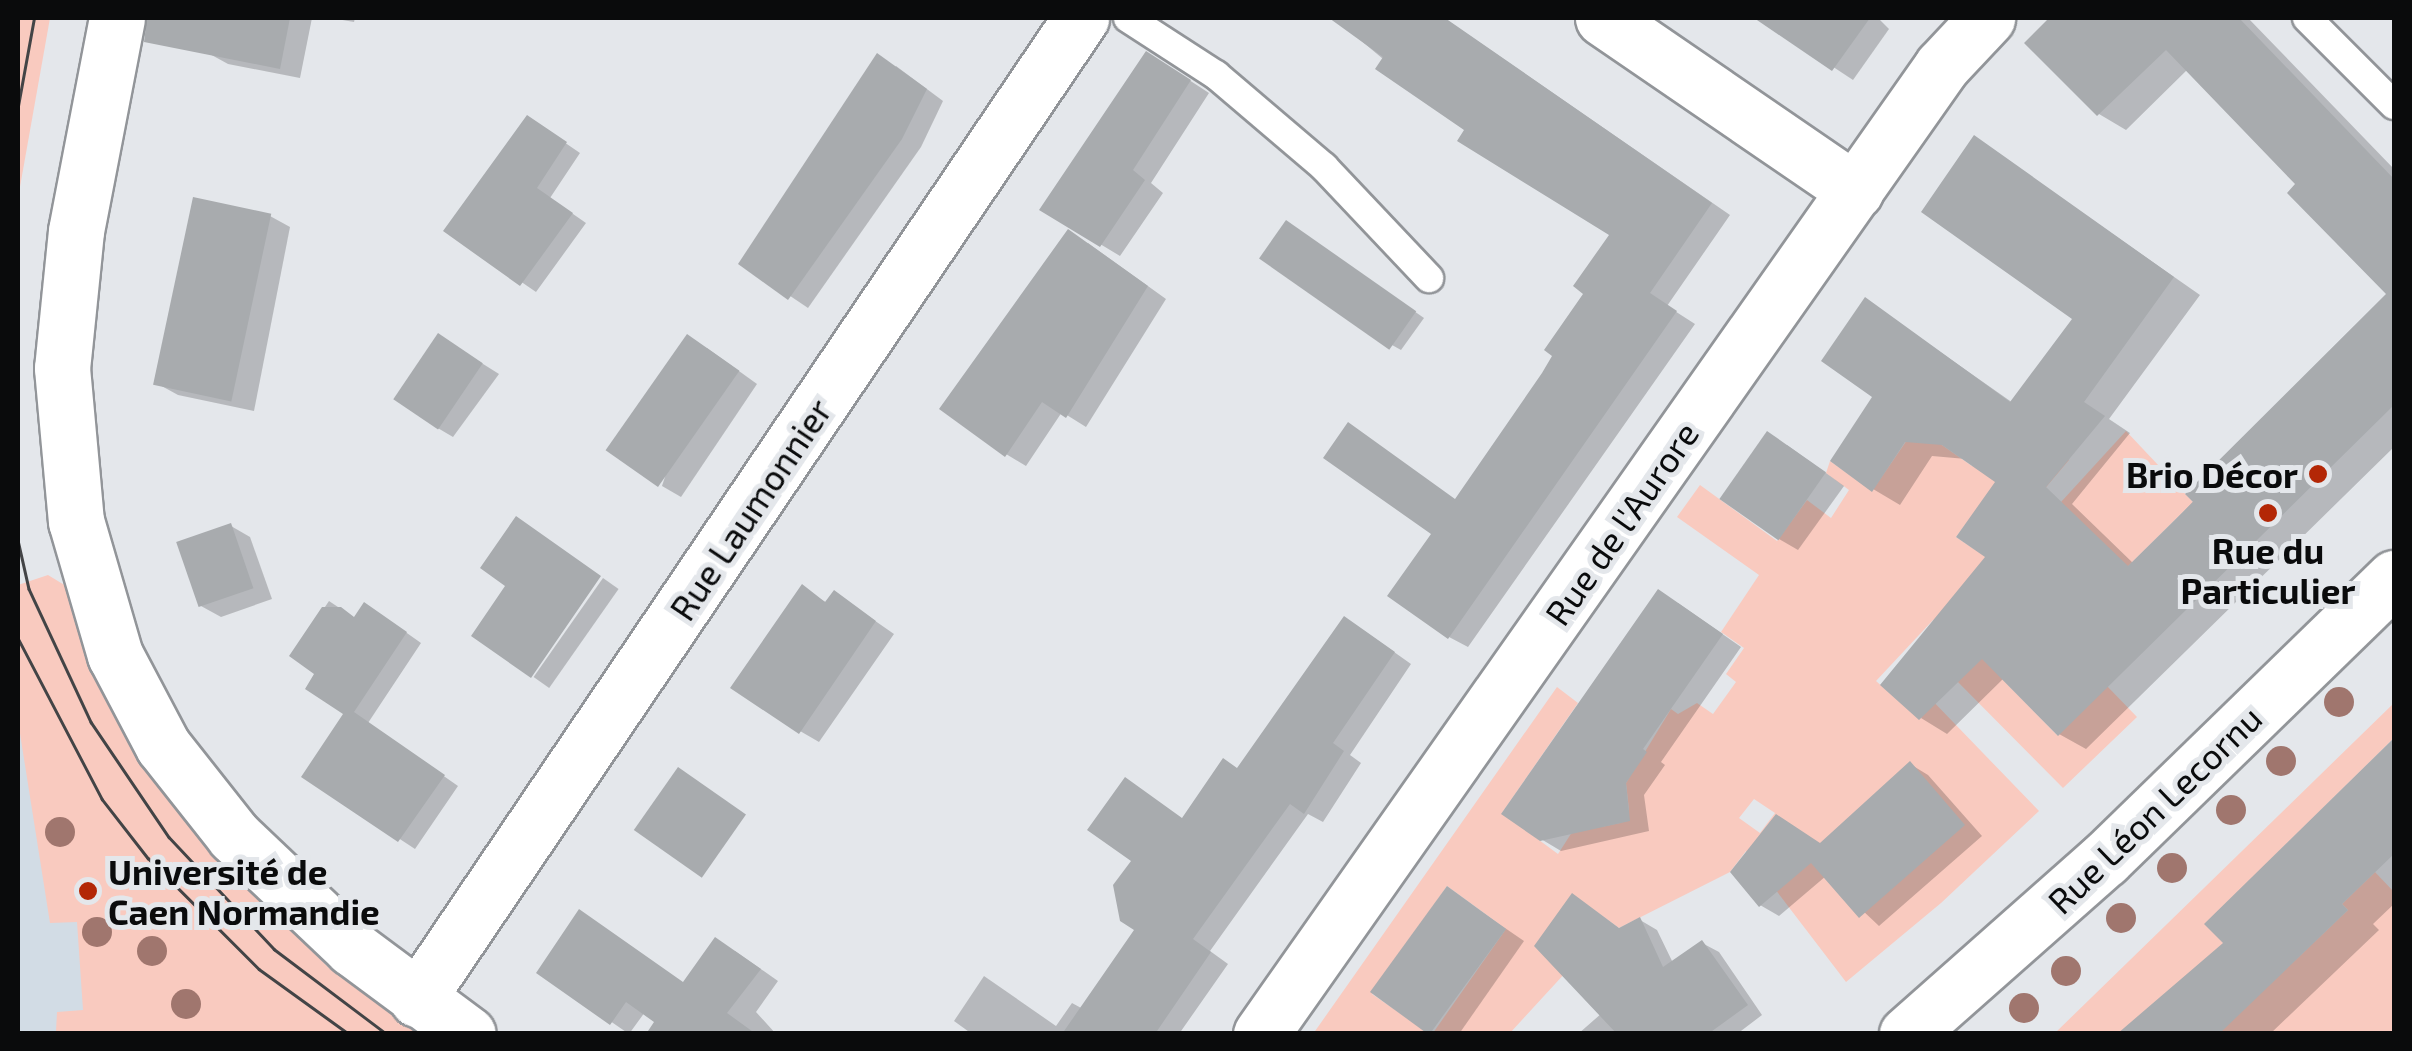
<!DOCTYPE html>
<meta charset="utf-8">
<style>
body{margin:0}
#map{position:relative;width:2412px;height:1051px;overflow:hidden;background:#e4e7eb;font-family:"Exo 2",sans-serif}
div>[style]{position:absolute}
.built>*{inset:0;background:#d2dce5}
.green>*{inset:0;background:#f9cabf}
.shadow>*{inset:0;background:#0003;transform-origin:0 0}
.building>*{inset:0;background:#a8abae;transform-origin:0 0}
.roads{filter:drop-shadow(2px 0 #929599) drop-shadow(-2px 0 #929599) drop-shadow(0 2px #929599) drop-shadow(0 -2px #929599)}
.lane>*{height:28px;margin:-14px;padding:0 14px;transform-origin:14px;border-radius:14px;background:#fff}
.street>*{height:55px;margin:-27.5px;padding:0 27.5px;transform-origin:27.5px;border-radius:27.5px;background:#fff}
.secondary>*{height:55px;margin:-27.5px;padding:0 27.5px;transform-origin:27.5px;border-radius:27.5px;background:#fff}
.tram>*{height:2.5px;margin:-1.25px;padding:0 1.25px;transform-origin:1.25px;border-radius:1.25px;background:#434446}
.trees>*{width:30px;height:30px;margin:-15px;border-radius:50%;background:#a0766e}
.dots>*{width:28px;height:28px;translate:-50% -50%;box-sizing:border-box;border:5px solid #e4e7eb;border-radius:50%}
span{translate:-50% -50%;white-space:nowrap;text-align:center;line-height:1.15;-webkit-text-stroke:10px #e4e7eb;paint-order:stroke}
.poi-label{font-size:35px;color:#0a0b0c;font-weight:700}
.right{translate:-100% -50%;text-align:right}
.left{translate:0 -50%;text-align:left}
.street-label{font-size:35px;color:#0a0b0c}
.frame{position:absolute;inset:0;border:20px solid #0a0b0c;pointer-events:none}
</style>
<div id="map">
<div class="built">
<div style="clip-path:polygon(18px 681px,321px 1033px,18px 1033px)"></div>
</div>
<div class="green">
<div style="clip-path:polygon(18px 18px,50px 18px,18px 198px)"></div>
<div style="clip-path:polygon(evenodd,2017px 424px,2069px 460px,1999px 543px,1968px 521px,1956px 537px,1986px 557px,2008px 685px,2057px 735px,2107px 686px,2137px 717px,2063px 788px,1951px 675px,1933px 620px,1876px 681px,1911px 712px,1927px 695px,2039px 811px,1941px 903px,1846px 982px,1746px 851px,1730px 872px,1619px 928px,1572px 894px,1578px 959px,1510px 1033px,1433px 1033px,1506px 929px,1447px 886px,1372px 994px,1429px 1033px,1313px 1034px,1557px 687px,1578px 703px,1502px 813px,1558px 854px,1583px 815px,1601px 827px,1620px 823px,1629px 810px,1626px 783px,1671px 709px,1678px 714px,1697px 703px,1713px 714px,1736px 682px,1726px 674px,1744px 648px,1721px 632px,1759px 575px,1677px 517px,1700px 485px,1777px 541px,1807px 500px,1831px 518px,1849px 490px,1826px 473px,1830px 461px,1872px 491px,1916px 427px,1972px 466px,1996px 433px,2017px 424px,1754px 799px,1775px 813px,1760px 833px,1739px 818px,1754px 799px)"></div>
<div style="clip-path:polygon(2126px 431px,2193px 502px,2099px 595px,2061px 502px)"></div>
<div style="clip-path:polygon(48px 575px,71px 589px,222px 860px,328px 967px,420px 1033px,56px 1031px,57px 1012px,83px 1010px,77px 922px,50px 923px,18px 721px,18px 585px)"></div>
<div style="clip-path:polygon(2394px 703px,2394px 738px,2205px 924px,2267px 987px,2348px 910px,2342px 904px,2375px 872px,2394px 892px,2394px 1033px,2054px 1034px)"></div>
</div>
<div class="shadow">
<div style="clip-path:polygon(216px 18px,312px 18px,300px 78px,228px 64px,208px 53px)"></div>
<div style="clip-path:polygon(331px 18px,355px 18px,354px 22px)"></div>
<div style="clip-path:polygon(1334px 18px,1444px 18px,1730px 215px,1667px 306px,1695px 324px,1468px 647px,1449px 637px,1457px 500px,1556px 355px,1613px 235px,1468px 130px)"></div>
<div style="clip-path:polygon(1759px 18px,1878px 18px,1889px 29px,1853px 80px)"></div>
<div style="clip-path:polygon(2052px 18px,2248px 18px,2394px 169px,2394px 447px,2086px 749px,2059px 734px,2004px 678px,1947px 734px,1921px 718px,1989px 556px,1998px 481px,1966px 459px,1932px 456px,1900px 505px,1873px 489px,1875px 396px,1866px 300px,2013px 403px,2075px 318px,1975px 138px,2200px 295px,2109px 419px,2130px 433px,2072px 504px,2134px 564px,2389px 294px,2298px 184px,2188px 69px,2126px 130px,2099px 114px,2028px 43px)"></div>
<div style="clip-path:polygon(1166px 65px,1209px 93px,1151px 183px,1163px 193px,1120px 256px,1042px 209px)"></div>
<div style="clip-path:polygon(896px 66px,943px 101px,921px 147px,808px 308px,741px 263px)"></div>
<div style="clip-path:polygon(542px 127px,580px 153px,550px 198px,586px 223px,536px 292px,447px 231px)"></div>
<div style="clip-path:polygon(270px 216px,290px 227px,254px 411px,178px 395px,158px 384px)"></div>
<div style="clip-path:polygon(1296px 229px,1424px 318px,1401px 350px,1392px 345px)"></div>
<div style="clip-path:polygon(1088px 243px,1166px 299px,1086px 427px,1062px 412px,1026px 466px,1006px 454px)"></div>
<div style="clip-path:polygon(456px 347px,499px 374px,453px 437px,436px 427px)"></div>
<div style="clip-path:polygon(707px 348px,757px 384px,681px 497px,662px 486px)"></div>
<div style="clip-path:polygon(1787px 445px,1844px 486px,1798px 550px,1779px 539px)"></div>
<div style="clip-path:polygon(231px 526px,250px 537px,272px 599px,221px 617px,201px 606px)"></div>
<div style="left:603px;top:578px;width:19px;height:121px;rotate:35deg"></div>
<div style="clip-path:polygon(802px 588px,827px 603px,835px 593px,894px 634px,819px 742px,800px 731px)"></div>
<div style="clip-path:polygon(329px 601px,356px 619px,380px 614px,421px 643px,368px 723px,458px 786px,415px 849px,304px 776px,346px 713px,317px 674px,292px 656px)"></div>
<div style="clip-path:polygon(1678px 603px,1741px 647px,1661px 762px,1665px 765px,1644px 795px,1649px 831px,1561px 851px,1541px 839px)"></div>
<div style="clip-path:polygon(1363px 630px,1411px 664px,1350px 755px,1361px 763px,1323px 822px,1308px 814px,1210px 951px,1228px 964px,1179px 1034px,972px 1034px,954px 1021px,984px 976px,1056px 1026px,1072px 1003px,1083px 1009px,1138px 929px,1184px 819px,1239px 770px)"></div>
<div style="clip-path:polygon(2394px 742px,2394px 904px,2373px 924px,2379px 930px,2270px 1034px,2120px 1034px,2226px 943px,2208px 924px)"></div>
<div style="clip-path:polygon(1910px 764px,1928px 775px,1982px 836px,1879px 926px,1826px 876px,1779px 916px,1760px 905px)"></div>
<div style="clip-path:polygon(1448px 889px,1524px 941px,1459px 1034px,1433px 1034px,1375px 993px)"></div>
<div style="clip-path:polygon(1573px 896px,1621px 930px,1640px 920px,1657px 930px,1673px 963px,1702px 943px,1719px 952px,1762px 1015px,1737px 1034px,1578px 1034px,1602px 1013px)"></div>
<div style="clip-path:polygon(735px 951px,778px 981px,756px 1012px,776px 1034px,674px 1034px,645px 1012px,629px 1034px,539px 972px,685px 984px)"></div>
</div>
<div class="building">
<div style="clip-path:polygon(147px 18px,290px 18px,280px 69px,144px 42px)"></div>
<div style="clip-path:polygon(1329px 18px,1445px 18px,1712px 203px,1650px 293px,1677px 311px,1448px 639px,1387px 596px,1431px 534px,1323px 458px,1348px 422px,1455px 499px,1542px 373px,1552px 356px,1544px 350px,1583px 294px,1573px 286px,1609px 235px,1457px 141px,1464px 130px,1375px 69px,1383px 57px)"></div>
<div style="clip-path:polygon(1754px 18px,1870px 18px,1832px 71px)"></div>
<div style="clip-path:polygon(2049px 18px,2239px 18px,2394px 179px,2394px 405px,2058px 736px,1982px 659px,1919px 720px,1880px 685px,1985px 557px,1956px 537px,1995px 482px,1942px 445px,1905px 442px,1872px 492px,1830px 461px,1872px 397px,1821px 361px,1865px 297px,2010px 402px,2072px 319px,1921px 212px,1974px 135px,2174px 277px,2084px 402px,2105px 416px,2046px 487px,2128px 566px,2193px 502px,2185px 494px,2386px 294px,2287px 193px,2295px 184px,2166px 50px,2097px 116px,2024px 43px)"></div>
<div style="clip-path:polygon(1146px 51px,1191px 80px,1133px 170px,1145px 180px,1100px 247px,1039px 210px)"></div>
<div style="clip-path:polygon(877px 53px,927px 89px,902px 139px,788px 300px,738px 264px)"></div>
<div style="clip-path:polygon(527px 115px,567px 142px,537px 188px,573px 213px,520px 286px,443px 231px)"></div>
<div style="left:193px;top:197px;width:80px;height:192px;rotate:12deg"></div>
<div style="left:1286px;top:220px;width:159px;height:47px;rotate:35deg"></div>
<div style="clip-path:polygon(1068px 229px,1148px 286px,1066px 418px,1042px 402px,1005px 457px,939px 409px)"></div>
<div style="left:438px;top:333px;width:54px;height:80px;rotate:34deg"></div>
<div style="left:687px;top:334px;width:64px;height:142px;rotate:35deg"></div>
<div style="left:1767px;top:431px;width:72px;height:83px;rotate:35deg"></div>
<div style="clip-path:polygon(516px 516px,601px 576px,531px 678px,471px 636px,505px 586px,480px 568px)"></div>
<div style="left:231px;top:523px;width:69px;height:58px;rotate:71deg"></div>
<div style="clip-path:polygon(802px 584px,825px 602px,834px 590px,876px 621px,799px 734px,730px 688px)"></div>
<div style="clip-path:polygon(1658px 589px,1723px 634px,1643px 749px,1647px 752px,1626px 783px,1630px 821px,1540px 841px,1501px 814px)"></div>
<div style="clip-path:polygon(364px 602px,407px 632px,354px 712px,445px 775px,398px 842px,301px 777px,343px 714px,305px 689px,314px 674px,289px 656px,322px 607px,341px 607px,354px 617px)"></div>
<div style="clip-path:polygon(1344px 616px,1395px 652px,1333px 743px,1344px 751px,1304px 814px,1290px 804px,1193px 939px,1211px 952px,1155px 1034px,1062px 1034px,1134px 930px,1120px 921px,1113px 885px,1131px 861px,1087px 830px,1125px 777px,1182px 818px,1223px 758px,1237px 768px)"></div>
<div style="clip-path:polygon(2394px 738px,2394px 854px,2342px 904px,2348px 910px,2219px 1034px,2117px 1034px,2223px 943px,2204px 924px)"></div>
<div style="clip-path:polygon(1910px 761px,1965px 825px,1859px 918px,1811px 863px,1759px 907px,1730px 872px,1776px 814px,1820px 843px)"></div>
<div style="left:678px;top:767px;width:83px;height:77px;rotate:35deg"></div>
<div style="left:1447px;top:886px;width:73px;height:131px;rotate:36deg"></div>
<div style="clip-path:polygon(1572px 893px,1619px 928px,1640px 917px,1663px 967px,1702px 940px,1748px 1005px,1708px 1034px,1617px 1034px,1534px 946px)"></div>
<div style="clip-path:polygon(579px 909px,683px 982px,715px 937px,761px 969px,727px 1013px,756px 1034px,646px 1034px,654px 1022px,626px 1002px,610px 1025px,536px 973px)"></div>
</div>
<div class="roads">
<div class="lane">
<div style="left:1128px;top:18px;width:105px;rotate:32.9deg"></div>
<div style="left:1216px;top:75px;width:142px;rotate:40.4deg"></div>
<div style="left:1324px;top:167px;width:153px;rotate:46.6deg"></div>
<div style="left:2307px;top:18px;width:123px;rotate:45deg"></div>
</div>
<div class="street">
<div style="left:1603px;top:18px;width:306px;rotate:34.4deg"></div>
<div style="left:417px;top:999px;width:1185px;rotate:-55.91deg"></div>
<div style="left:1261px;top:1034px;width:1184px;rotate:-54.87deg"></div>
<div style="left:1942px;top:66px;width:66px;rotate:-46.8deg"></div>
</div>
<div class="secondary">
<div style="left:117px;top:18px;width:217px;rotate:100.9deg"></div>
<div style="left:76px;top:231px;width:138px;rotate:95.8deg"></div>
<div style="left:62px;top:368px;width:154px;rotate:84.8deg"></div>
<div style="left:76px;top:521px;width:140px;rotate:73.8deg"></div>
<div style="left:115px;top:655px;width:103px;rotate:62.2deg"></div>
<div style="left:163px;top:746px;width:115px;rotate:51.7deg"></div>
<div style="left:234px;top:836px;width:163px;rotate:43.5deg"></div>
<div style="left:352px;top:948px;width:144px;rotate:36.6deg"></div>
<div style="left:1907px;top:1034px;width:264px;rotate:-41.5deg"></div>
<div style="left:2105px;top:859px;width:403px;rotate:-44.2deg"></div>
</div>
</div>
<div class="tram">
<div style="left:18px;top:106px;width:89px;rotate:-79.7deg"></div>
<div style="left:18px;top:540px;width:50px;rotate:77.3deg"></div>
<div style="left:29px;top:589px;width:147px;rotate:65deg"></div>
<div style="left:91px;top:722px;width:139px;rotate:55.9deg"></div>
<div style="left:169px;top:837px;width:154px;rotate:46.8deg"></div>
<div style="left:274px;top:949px;width:141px;rotate:37deg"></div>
<div style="left:18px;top:638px;width:182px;rotate:62.4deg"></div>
<div style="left:102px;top:799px;width:75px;rotate:52.1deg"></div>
<div style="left:148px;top:858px;width:157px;rotate:45deg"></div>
<div style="left:259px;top:969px;width:111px;rotate:35.8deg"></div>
</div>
<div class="trees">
<div style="left:2339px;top:702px"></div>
<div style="left:2281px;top:761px"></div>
<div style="left:2231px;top:810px"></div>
<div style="left:60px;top:832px"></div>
<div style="left:2172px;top:868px"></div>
<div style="left:2121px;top:918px"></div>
<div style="left:97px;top:932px"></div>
<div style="left:152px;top:951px"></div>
<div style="left:2066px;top:971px"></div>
<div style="left:186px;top:1004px"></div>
<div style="left:2024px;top:1008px"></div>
</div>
<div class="dots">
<div style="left:2318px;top:474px;background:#b32706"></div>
<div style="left:2268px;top:513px;background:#b32706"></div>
<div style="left:88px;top:891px;background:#b32706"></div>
</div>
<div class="poi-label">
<span class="right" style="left:2298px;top:474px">Brio Décor</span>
<span style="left:2268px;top:570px">Rue du<br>Particulier</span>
<span class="left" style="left:108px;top:891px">Université de<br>Caen Normandie</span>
</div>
<div class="street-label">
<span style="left:750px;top:509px;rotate:-56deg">Rue Laumonnier</span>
<span style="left:1621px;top:523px;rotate:-55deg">Rue de l'Aurore</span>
<span style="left:2154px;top:809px;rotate:-44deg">Rue Léon Lecornu</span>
</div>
<div class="frame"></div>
</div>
